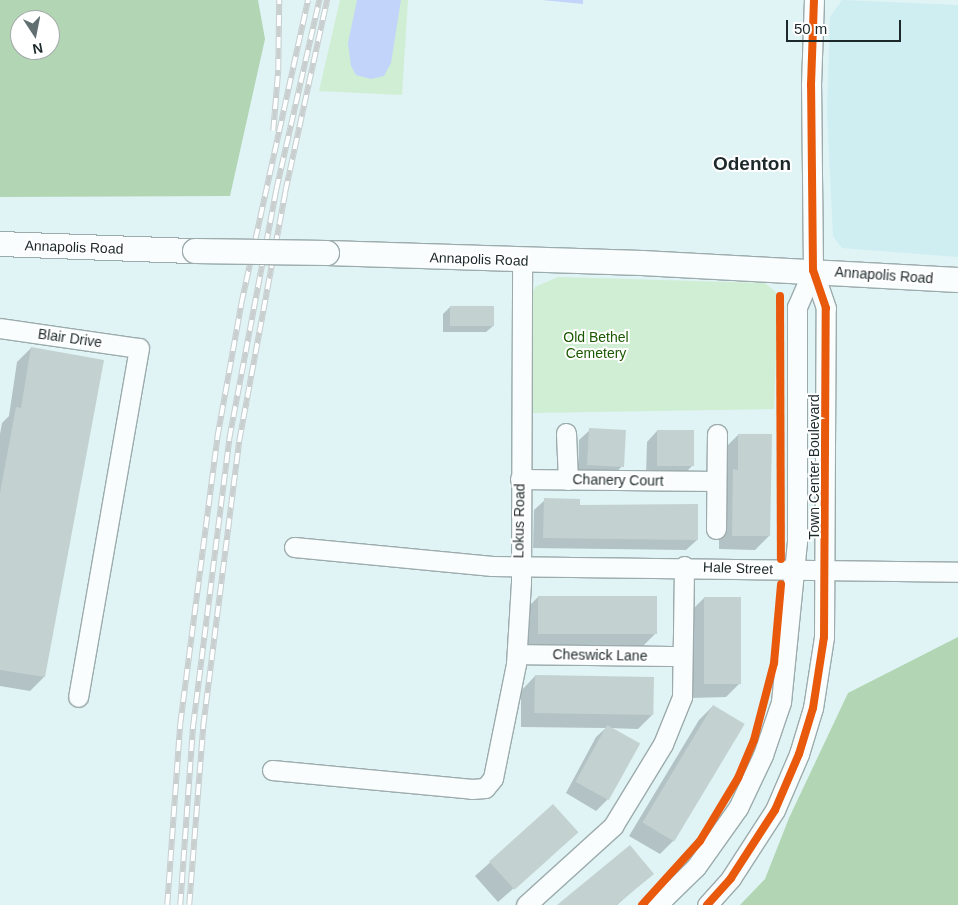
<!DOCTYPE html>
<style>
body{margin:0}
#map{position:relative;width:958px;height:905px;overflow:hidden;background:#e0f3f5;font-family:Helvetica,sans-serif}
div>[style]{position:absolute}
.built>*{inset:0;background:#ceeef2}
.green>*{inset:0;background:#d0eed3}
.forest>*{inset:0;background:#b2d5b4}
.water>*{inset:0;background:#c3d4fb}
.shadow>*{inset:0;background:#0003}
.building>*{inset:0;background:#c3d2d1;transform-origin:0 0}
.roads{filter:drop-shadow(1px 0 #9cabac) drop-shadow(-1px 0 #9cabac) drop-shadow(0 1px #9cabac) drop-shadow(0 -1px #9cabac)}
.minor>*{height:19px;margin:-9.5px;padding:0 9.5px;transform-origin:9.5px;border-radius:9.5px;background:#fafdfe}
.major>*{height:24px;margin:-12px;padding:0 12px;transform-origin:12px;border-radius:12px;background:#fafdfe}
.rail>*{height:5.5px;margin-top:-2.75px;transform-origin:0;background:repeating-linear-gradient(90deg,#fff 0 11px,#c9cecf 0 22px);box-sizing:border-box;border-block:1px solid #c9cecf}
.bridges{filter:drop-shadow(1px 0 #9cabac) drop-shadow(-1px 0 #9cabac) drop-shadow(0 1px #9cabac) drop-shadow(0 -1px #9cabac)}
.major-bridge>*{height:24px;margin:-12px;padding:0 12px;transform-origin:12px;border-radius:12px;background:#fafdfe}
.cycleway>*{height:8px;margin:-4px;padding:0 4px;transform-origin:4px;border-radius:4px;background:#e8590c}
span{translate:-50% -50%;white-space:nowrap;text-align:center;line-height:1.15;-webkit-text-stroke:4px #fff;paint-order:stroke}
.street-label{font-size:14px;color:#1c282a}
.park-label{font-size:14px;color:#1a5900}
.district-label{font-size:19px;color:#1c282a;font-weight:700}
.north{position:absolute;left:10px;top:10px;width:50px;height:50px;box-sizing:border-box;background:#fff;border:1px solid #a4a9aa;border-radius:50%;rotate:169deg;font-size:14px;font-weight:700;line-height:20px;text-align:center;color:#1c282a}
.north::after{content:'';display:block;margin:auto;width:18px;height:22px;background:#616f71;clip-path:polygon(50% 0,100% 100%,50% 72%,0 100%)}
.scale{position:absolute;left:786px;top:20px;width:115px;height:22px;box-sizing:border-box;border:2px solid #1c282a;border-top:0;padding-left:6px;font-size:15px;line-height:18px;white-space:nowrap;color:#1c282a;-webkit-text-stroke:4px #fff;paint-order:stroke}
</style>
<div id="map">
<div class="built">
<div style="clip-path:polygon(842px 0,958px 5px,958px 257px,842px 248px,833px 236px,827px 112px,830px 17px)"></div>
</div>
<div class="green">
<div style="clip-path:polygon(340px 0,408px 0,402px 95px,319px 91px)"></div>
<div style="clip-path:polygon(558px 277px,765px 283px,778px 294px,774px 409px,531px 413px,526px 309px,535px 287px)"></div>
</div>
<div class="forest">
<div style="clip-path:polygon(evenodd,0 0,258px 0,265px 39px,230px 196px,0 197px,0 0,20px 20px,50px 20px,50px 50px,20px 50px,20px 20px)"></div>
<div style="clip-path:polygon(958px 637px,958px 905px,740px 905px,765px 879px,789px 818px,848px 693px)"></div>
</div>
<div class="water">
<div style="clip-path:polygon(357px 0,401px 0,391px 63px,384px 76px,371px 79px,356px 75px,351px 66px,348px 43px)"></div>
<div style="clip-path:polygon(542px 0,583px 0,583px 4px)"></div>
</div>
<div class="shadow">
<div style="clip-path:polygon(450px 307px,493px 326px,486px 332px,443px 332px,443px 314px)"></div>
<div style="clip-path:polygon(31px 348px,102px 361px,44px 677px,30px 691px,0 686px,0 434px,2px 423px,9px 416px,17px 362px)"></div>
<div style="clip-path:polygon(590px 430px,623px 465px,613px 476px,578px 475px,579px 440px)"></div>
<div style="clip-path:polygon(657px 431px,692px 466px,682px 476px,646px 476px,647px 442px)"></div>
<div style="clip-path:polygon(738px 435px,769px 536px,755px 550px,719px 549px,719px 485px,724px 449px)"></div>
<div style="clip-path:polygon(545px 500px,578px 506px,697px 540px,686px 550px,533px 548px,534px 510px)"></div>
<div style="clip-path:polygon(538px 597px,655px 634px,641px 648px,524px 647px,524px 611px)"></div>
<div style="clip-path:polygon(704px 598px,740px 683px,726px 697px,690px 698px,690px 612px)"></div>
<div style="clip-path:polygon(535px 676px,652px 715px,638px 729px,609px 728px,638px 744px,607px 800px,596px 811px,566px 793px,596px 737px,606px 728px,521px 727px,521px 691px)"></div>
<div style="clip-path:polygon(713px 706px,674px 840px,660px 854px,629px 836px,699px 720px)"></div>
<div style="clip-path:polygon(553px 806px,562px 846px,498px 902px,475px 876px)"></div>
<div style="clip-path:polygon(652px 874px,617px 905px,559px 905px)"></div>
</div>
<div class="building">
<div style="left:450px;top:306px;width:44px;height:20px"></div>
<div style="clip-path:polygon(31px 347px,104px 360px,45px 677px,0 670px,0 493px,16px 407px,21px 408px)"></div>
<div style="left:589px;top:428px;width:37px;height:37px;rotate:3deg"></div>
<div style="left:657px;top:430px;width:37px;height:36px"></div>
<div style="clip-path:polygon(738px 434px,772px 434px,770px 536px,732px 536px,733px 469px,738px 470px)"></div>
<div style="clip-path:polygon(544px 498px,580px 499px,580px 505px,698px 504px,698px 540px,543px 538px)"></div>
<div style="left:538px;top:596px;width:119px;height:38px"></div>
<div style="left:704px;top:597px;width:37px;height:87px"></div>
<div style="left:535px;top:675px;width:119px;height:38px;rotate:1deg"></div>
<div style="left:713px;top:705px;width:37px;height:137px;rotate:31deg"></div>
<div style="left:607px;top:725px;width:38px;height:65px;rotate:29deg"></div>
<div style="left:553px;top:804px;width:38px;height:86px;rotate:48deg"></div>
<div style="clip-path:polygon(630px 845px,654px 874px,616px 905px,557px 905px)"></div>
</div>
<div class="roads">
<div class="minor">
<div style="left:0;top:328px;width:140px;rotate:8.2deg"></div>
<div style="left:139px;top:348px;width:354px;rotate:99.9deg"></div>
<div style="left:566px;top:433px;width:47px;rotate:87.6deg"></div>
<div style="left:520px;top:479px;width:196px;rotate:0.6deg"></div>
<div style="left:716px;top:529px;width:95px;rotate:-89.4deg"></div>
<div style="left:294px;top:547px;width:199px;rotate:5.5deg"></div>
<div style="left:492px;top:566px;width:466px;rotate:0.7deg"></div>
<div style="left:517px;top:654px;width:165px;rotate:0.7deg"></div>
<div style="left:272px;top:770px;width:201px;rotate:5.4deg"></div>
<div style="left:472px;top:789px;width:13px;rotate:-4deg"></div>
<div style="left:485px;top:788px;width:13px;rotate:-51deg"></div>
<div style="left:493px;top:778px;width:116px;rotate:-78.6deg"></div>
<div style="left:516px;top:664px;width:82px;rotate:-86.5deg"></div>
<div style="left:521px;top:582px;width:322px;rotate:-89.8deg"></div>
<div style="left:526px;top:905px;width:118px;rotate:-42.2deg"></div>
<div style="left:613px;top:826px;width:96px;rotate:-58.6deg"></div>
<div style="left:663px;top:744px;width:51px;rotate:-68deg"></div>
<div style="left:682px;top:697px;width:131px;rotate:-89.1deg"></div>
<div style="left:657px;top:905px;width:54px;rotate:-44.3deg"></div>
<div style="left:696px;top:867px;width:72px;rotate:-54.6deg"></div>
<div style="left:738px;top:808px;width:59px;rotate:-64.7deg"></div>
<div style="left:763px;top:755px;width:56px;rotate:-71.2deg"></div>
<div style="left:781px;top:702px;width:162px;rotate:-84.3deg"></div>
<div style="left:797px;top:541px;width:234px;rotate:-90deg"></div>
<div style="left:797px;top:307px;width:40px;rotate:-66.6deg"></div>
<div style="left:707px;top:905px;width:36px;rotate:-48deg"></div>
<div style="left:731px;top:878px;width:81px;rotate:-57.1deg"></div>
<div style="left:775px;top:810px;width:61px;rotate:-66.8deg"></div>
<div style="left:799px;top:754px;width:48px;rotate:-73.1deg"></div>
<div style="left:813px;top:708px;width:72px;rotate:-81.2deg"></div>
<div style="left:824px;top:637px;width:329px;rotate:-89.7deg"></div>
<div style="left:826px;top:308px;width:40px;rotate:-108.9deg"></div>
<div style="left:813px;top:270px;width:185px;rotate:-90.6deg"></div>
<div style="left:811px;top:85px;width:85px;rotate:-88deg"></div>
</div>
<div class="major">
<div style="left:0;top:244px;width:195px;rotate:2.1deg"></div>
<div style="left:327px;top:253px;width:315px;rotate:1.8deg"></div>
<div style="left:642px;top:263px;width:316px;rotate:3.1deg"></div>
</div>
</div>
<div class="rail">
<div style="left:273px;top:131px;width:61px;rotate:-85.3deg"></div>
<div style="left:278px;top:70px;width:70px;rotate:-89.2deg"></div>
<div style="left:167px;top:905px;width:181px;rotate:-85.9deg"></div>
<div style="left:180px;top:724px;width:288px;rotate:-82.6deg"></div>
<div style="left:217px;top:438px;width:136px;rotate:-79.8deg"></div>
<div style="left:241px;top:304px;width:311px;rotate:-77.6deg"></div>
<div style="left:180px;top:905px;width:180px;rotate:-85.9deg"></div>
<div style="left:193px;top:725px;width:288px;rotate:-82.8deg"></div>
<div style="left:229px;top:439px;width:253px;rotate:-79.3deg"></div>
<div style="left:276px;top:190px;width:195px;rotate:-77.2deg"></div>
<div style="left:189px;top:905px;width:180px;rotate:-85.5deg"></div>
<div style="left:203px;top:726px;width:287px;rotate:-82.8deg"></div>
<div style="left:239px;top:441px;width:253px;rotate:-79.5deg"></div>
<div style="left:285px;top:192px;width:197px;rotate:-77.7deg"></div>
</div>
<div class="bridges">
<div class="major-bridge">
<div style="left:195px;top:251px;width:132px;rotate:0.9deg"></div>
</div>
</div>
<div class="cycleway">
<div style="left:780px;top:296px;width:263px;rotate:89.8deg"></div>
<div style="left:642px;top:905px;width:86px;rotate:-47.8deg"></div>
<div style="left:700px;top:841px;width:74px;rotate:-58.9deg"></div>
<div style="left:738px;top:778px;width:41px;rotate:-67.2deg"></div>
<div style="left:754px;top:740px;width:80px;rotate:-75.4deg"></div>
<div style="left:774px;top:663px;width:79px;rotate:-84.9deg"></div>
<div style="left:707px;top:905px;width:36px;rotate:-48deg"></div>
<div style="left:731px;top:878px;width:81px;rotate:-57.1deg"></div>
<div style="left:775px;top:810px;width:61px;rotate:-66.8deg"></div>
<div style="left:799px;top:754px;width:48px;rotate:-73.1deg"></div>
<div style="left:813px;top:708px;width:72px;rotate:-81.2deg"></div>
<div style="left:824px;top:637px;width:329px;rotate:-89.7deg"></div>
<div style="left:826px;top:308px;width:40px;rotate:-108.9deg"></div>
<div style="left:813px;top:270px;width:185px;rotate:-90.6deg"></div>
<div style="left:811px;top:85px;width:85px;rotate:-88deg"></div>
</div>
<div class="street-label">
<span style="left:74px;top:247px;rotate:2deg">Annapolis Road</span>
<span style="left:479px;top:259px;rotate:2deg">Annapolis Road</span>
<span style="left:884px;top:275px;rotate:4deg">Annapolis Road</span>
<span style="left:70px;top:338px;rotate:8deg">Blair Drive</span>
<span style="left:814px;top:467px;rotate:-90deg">Town Center Boulevard</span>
<span style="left:618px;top:480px;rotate:1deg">Chanery Court</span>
<span style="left:519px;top:521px;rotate:-89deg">Lokus Road</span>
<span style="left:738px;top:568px;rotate:2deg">Hale Street</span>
<span style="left:600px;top:655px;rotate:1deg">Cheswick Lane</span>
</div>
<div class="park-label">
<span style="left:596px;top:345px">Old Bethel<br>Cemetery</span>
</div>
<div class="district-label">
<span style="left:752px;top:164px">Odenton</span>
</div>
<div class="north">N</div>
<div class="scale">50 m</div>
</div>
